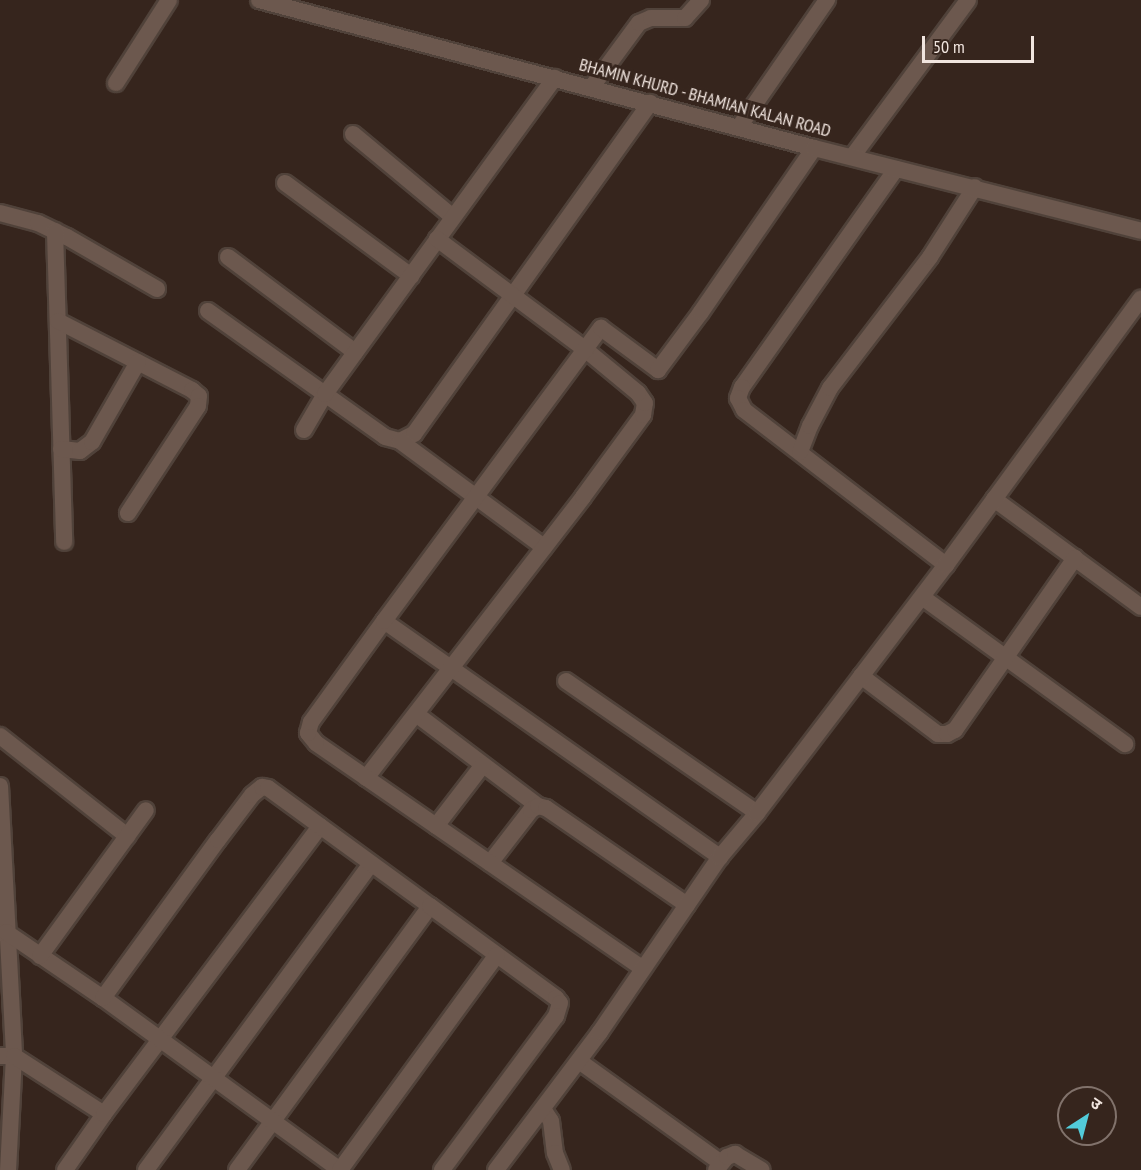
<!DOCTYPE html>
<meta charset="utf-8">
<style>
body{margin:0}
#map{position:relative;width:1141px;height:1170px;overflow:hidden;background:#36251d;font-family:"PT Sans Narrow","Noto Sans Devanagari",sans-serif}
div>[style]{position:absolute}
.roads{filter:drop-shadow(2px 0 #50423a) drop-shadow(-2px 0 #50423a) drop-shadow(0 2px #50423a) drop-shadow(0 -2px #50423a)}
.minor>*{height:16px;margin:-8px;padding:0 8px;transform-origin:8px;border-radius:8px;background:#6c584e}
.tertiary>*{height:16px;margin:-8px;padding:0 8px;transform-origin:8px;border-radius:8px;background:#6c584e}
span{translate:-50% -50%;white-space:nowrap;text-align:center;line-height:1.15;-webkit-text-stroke:6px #36251d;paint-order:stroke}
.street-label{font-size:18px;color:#f1e5df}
.north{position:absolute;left:1057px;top:1086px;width:60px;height:60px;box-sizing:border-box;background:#36251d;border:2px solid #81726b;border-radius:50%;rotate:36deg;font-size:16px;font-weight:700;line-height:24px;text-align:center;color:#f1e5df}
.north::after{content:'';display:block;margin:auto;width:21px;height:27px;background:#52cbd9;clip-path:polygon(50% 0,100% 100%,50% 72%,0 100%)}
.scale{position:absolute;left:922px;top:36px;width:112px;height:27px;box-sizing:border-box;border:3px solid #f1e5df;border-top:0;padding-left:8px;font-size:18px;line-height:21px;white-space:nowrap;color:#f1e5df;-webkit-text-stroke:4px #36251d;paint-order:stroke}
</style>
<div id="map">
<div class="roads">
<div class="minor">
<div style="left:116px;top:83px;width:98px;rotate:-57.4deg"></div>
<div style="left:591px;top:88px;width:81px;rotate:-53.6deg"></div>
<div style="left:639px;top:23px;width:13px;rotate:-23deg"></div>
<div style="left:651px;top:18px;width:34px"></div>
<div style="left:685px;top:18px;width:24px;rotate:-48deg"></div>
<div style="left:739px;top:127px;width:155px;rotate:-55.3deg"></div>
<div style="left:353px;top:134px;width:130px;rotate:39.7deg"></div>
<div style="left:852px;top:157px;width:195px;rotate:-53.5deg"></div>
<div style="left:896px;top:169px;width:267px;rotate:125.2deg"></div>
<div style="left:742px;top:387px;width:12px;rotate:110deg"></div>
<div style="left:738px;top:398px;width:13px;rotate:63deg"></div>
<div style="left:744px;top:410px;width:255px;rotate:37.5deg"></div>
<div style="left:285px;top:183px;width:157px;rotate:36.4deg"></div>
<div style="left:0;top:213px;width:39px;rotate:15deg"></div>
<div style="left:38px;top:223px;width:32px;rotate:26deg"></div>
<div style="left:67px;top:237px;width:104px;rotate:30deg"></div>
<div style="left:55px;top:231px;width:311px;rotate:88.3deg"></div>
<div style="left:228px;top:257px;width:159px;rotate:36.8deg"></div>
<div style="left:208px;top:311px;width:217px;rotate:35.4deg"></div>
<div style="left:385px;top:437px;width:16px;rotate:15deg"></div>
<div style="left:400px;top:441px;width:16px;rotate:-27deg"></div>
<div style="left:414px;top:434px;width:407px;rotate:-54.5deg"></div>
<div style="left:58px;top:321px;width:151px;rotate:27.2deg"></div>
<div style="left:192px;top:390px;width:9px;rotate:41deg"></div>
<div style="left:199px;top:396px;width:10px;rotate:96deg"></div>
<div style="left:198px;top:406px;width:128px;rotate:123.2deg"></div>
<div style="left:304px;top:430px;width:42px;rotate:-59.7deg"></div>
<div style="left:325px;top:394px;width:391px;rotate:-54deg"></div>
<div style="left:400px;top:441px;width:179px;rotate:36.4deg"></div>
<div style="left:61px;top:449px;width:19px;rotate:6deg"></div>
<div style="left:80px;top:451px;width:15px;rotate:-37deg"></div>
<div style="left:92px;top:442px;width:92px;rotate:-60.1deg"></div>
<div style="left:800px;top:452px;width:28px;rotate:-69deg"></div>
<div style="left:810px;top:426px;width:43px;rotate:-62.2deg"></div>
<div style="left:830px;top:388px;width:165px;rotate:-52.6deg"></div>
<div style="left:930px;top:257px;width:83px;rotate:-57.3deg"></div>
<div style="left:994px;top:499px;width:182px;rotate:36.3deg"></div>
<div style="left:922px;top:597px;width:251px;rotate:35.9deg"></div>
<div style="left:384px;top:621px;width:411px;rotate:35.1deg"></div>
<div style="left:861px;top:676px;width:96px;rotate:37deg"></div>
<div style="left:938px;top:734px;width:9px"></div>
<div style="left:947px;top:734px;width:9px;rotate:-27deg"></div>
<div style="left:955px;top:730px;width:210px;rotate:-55.1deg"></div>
<div style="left:566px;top:681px;width:232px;rotate:34.6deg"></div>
<div style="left:416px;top:714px;width:153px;rotate:37deg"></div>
<div style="left:0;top:736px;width:162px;rotate:38.2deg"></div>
<div style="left:366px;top:778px;width:355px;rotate:-52.3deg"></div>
<div style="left:583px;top:497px;width:102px;rotate:-53.8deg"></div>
<div style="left:643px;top:415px;width:12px;rotate:-81deg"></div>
<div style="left:645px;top:403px;width:12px;rotate:-125deg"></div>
<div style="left:638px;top:393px;width:67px;rotate:-140.4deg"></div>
<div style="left:586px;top:350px;width:186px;rotate:-143.3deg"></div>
<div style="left:0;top:786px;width:270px;rotate:87deg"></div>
<div style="left:14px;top:1056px;width:114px;rotate:93deg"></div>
<div style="left:436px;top:826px;width:77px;rotate:-52.4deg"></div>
<div style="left:490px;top:863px;width:67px;rotate:-52.3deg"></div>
<div style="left:531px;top:810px;width:8px;rotate:-30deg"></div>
<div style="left:538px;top:806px;width:8px;rotate:14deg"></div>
<div style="left:546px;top:808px;width:171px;rotate:34.5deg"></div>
<div style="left:0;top:933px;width:6px;rotate:-9deg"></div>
<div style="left:6px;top:932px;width:117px;rotate:34.2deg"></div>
<div style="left:40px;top:956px;width:180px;rotate:-54deg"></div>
<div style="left:642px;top:968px;width:396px;rotate:-145.4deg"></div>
<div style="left:316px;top:743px;width:13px;rotate:-129deg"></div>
<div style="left:308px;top:733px;width:11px;rotate:-75deg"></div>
<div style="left:311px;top:722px;width:125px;rotate:-54.1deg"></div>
<div style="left:384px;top:621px;width:365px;rotate:-53.5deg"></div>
<div style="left:601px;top:328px;width:71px;rotate:36.4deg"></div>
<div style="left:658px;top:370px;width:72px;rotate:-53.4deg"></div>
<div style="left:701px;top:312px;width:199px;rotate:-55.4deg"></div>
<div style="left:0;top:1056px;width:14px"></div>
<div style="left:14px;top:1056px;width:107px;rotate:32.8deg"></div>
<div style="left:579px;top:1061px;width:175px;rotate:35.7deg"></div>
<div style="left:543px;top:1109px;width:14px;rotate:56deg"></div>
<div style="left:551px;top:1121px;width:32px;rotate:83deg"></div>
<div style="left:555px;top:1153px;width:18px;rotate:68deg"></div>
<div style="left:65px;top:1170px;width:68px;rotate:-55.1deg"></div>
<div style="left:104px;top:1114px;width:360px;rotate:-53.1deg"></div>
<div style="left:146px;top:1170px;width:380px;rotate:-53.7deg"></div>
<div style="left:237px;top:1170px;width:327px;rotate:-53.8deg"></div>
<div style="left:340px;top:1170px;width:293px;rotate:-144deg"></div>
<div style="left:103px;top:998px;width:195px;rotate:-54deg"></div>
<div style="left:218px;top:840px;width:56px;rotate:-52.9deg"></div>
<div style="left:252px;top:795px;width:13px;rotate:-39deg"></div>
<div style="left:262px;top:787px;width:6px;rotate:9deg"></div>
<div style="left:268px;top:788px;width:200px;rotate:36.1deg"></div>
<div style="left:430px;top:906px;width:156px;rotate:36.1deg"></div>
<div style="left:556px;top:998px;width:6px;rotate:51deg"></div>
<div style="left:560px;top:1003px;width:14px;rotate:107deg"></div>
<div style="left:556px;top:1016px;width:192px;rotate:126.5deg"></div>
<div style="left:340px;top:1170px;width:266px;rotate:-53.9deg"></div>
<div style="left:496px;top:1170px;width:173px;rotate:-53deg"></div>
<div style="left:600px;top:1032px;width:212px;rotate:-55.6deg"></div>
<div style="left:720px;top:857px;width:57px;rotate:-49.9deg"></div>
<div style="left:757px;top:813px;width:312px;rotate:-52.7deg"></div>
<div style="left:946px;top:565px;width:330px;rotate:-53.8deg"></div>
<div style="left:716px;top:1170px;width:17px;rotate:-50deg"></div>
<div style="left:727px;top:1157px;width:9px;rotate:-21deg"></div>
<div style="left:735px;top:1154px;width:31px;rotate:31deg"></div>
</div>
<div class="tertiary">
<div style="left:259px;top:0;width:574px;rotate:14.93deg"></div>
<div style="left:814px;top:148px;width:337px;rotate:14.2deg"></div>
</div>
</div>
<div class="street-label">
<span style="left:705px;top:98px;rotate:15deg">BHAMIN KHURD - BHAMIAN KALAN ROAD</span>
</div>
<div class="north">उ</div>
<div class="scale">50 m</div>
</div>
